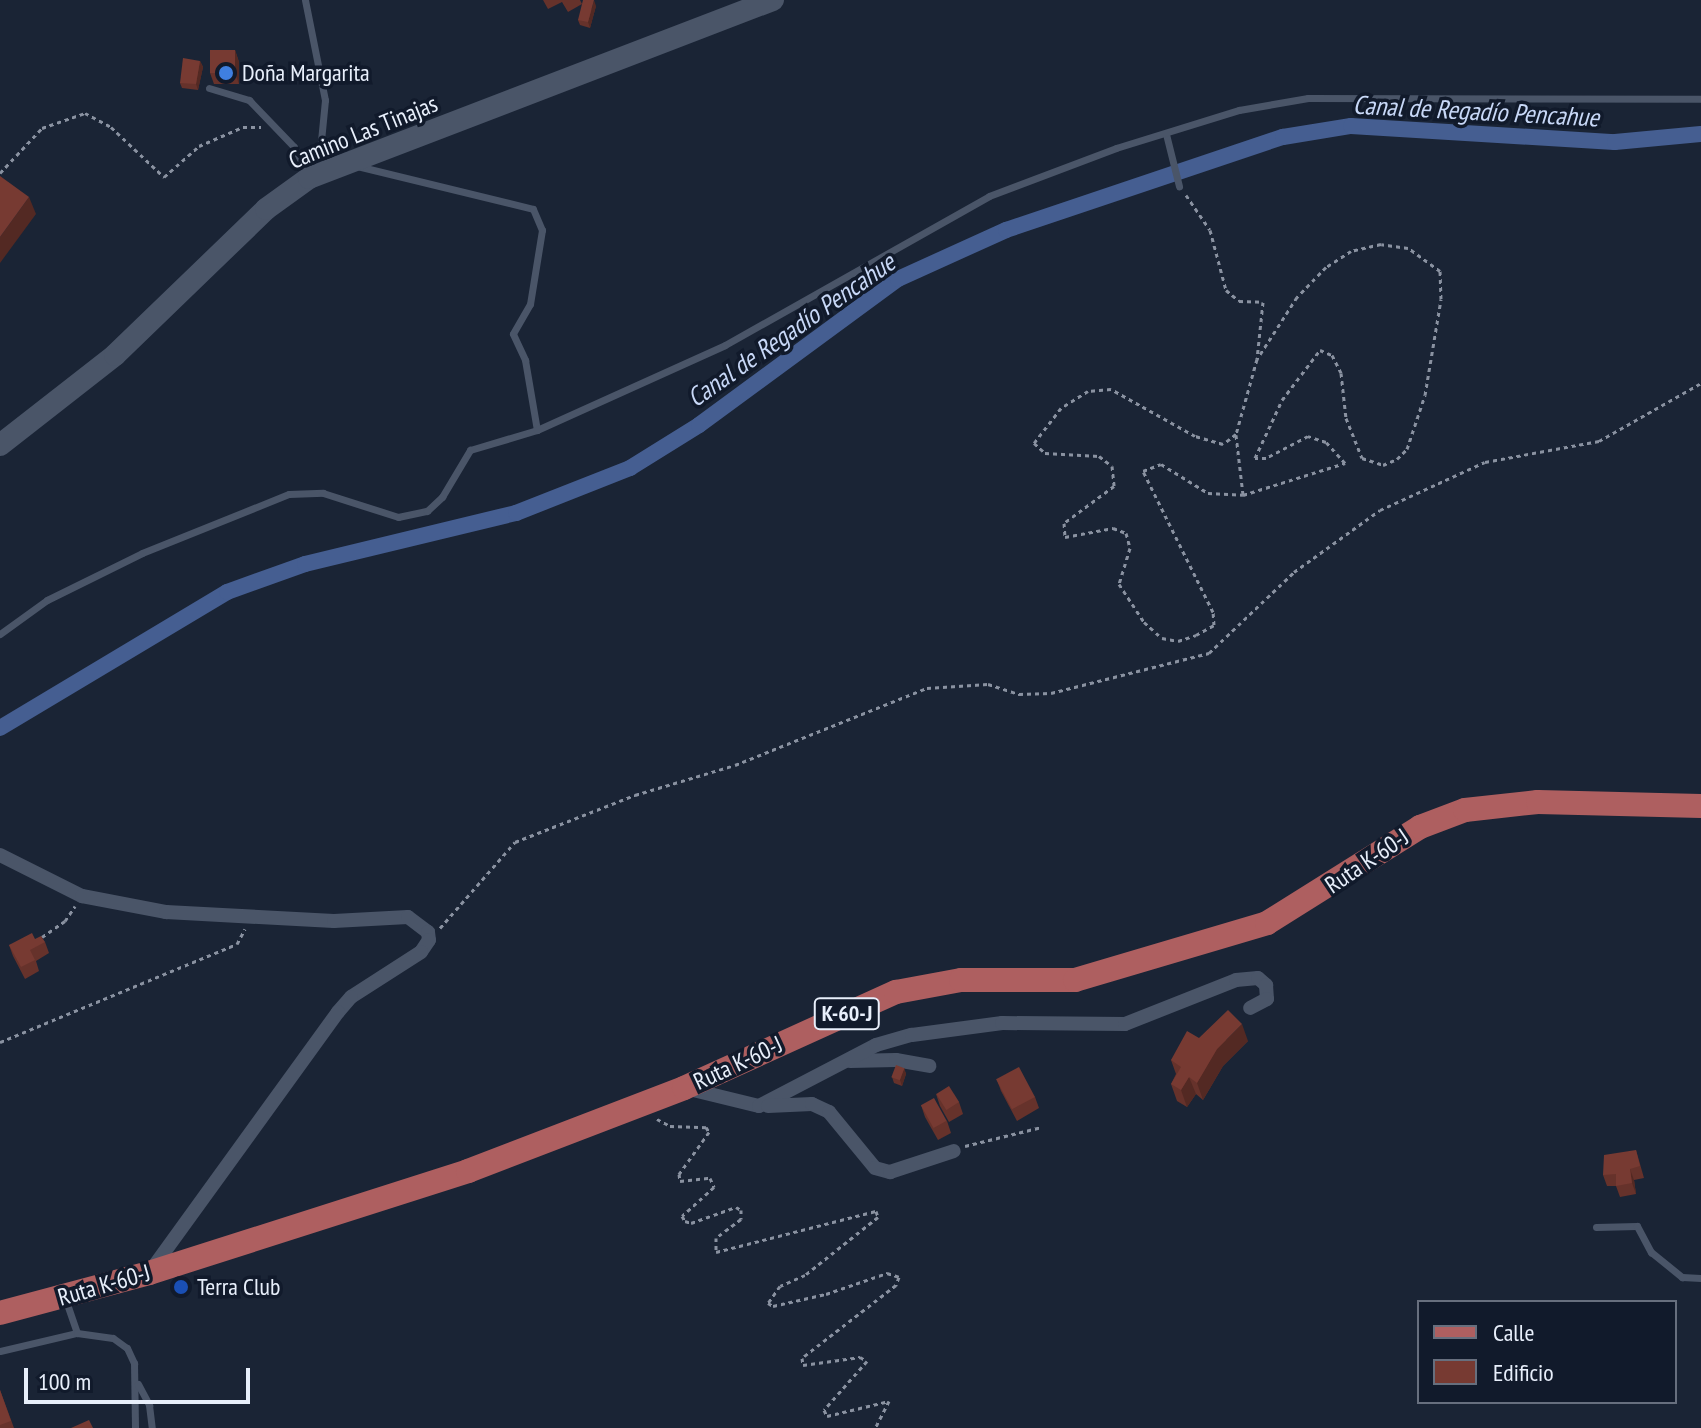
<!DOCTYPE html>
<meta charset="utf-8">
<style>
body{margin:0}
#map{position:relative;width:1701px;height:1428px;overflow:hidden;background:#1a2435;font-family:"PT Sans Narrow",sans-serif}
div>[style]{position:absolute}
.canal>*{height:16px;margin:-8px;padding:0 8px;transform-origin:8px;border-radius:8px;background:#455e91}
.path>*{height:3px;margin-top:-1.5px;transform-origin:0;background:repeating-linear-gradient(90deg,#8a92a1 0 4px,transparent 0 8px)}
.lane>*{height:7px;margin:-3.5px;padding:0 3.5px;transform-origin:3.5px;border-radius:3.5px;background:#4a5568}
.street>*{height:14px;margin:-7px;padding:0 7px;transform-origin:7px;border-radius:7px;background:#4a5568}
.secondary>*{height:22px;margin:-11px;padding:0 11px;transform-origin:11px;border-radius:11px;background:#4a5568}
.primary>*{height:24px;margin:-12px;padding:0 12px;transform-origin:12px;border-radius:12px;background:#ae5f60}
.wall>*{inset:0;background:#66322b}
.shaded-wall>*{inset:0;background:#532923}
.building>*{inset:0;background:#773a32;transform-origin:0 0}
.dots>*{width:22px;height:22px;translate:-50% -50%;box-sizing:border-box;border:4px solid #111a2b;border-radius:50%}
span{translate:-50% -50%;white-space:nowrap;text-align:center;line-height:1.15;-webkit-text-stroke:7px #111a2b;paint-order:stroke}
.shield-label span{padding:2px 6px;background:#111a2b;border:2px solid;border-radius:6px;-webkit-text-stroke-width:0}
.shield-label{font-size:22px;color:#e8effb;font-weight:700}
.poi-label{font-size:24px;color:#e8effb}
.left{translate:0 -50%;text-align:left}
.street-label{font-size:24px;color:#e8effb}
.water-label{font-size:26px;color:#c8d8f7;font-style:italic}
.legend{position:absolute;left:1417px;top:1300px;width:260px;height:104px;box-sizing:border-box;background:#111a2b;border:2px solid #676f7e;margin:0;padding:10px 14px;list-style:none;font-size:24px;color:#e8effb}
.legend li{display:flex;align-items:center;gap:16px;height:40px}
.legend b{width:40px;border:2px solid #676f7e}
.scale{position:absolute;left:24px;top:1368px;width:226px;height:36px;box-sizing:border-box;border:4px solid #e8effb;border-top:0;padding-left:10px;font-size:24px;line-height:28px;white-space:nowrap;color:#e8effb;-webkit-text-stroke:6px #111a2b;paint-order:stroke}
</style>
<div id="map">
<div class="canal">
<div style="left:0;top:728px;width:265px;rotate:-30.9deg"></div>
<div style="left:227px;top:592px;width:83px;rotate:-19.7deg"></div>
<div style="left:305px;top:564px;width:217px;rotate:-13.6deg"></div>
<div style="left:516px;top:513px;width:123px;rotate:-21.5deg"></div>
<div style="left:630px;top:468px;width:81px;rotate:-31.9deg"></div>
<div style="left:699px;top:425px;width:247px;rotate:-36.3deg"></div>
<div style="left:898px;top:279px;width:119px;rotate:-24.4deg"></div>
<div style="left:1006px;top:230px;width:292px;rotate:-18.6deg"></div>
<div style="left:1283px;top:137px;width:69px;rotate:-9.2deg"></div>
<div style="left:1351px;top:126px;width:264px;rotate:3.5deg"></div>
<div style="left:1615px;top:142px;width:86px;rotate:-5.3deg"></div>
</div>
<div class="path">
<div style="left:0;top:173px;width:62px;rotate:-47deg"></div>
<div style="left:42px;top:128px;width:46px;rotate:-19.2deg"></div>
<div style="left:85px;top:113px;width:30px;rotate:28deg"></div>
<div style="left:111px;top:127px;width:73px;rotate:43.3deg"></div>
<div style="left:164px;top:177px;width:47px;rotate:-41.5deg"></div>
<div style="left:199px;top:146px;width:48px;rotate:-23.4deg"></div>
<div style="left:243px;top:127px;width:18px"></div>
<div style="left:1186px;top:195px;width:42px;rotate:55.6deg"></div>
<div style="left:1210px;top:230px;width:62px;rotate:75.1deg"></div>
<div style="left:1226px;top:290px;width:17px;rotate:40deg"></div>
<div style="left:1239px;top:301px;width:24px;rotate:2deg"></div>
<div style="left:1263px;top:302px;width:57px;rotate:96deg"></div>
<div style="left:1257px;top:359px;width:78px;rotate:105.6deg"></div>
<div style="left:1236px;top:434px;width:16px;rotate:142deg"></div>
<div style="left:1223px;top:444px;width:29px;rotate:-164deg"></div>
<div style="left:1195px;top:436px;width:96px;rotate:-150.8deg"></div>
<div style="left:1111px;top:389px;width:23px;rotate:175deg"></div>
<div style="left:1088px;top:391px;width:32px;rotate:148deg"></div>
<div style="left:1061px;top:408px;width:44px;rotate:127.6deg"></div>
<div style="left:1034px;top:443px;width:15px;rotate:42deg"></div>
<div style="left:1045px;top:453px;width:54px;rotate:3.2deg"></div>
<div style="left:1099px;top:456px;width:16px;rotate:38deg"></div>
<div style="left:1112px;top:466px;width:20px;rotate:84deg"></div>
<div style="left:1114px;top:486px;width:62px;rotate:143.5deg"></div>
<div style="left:1064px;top:523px;width:14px;rotate:86deg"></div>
<div style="left:1065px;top:537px;width:49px;rotate:-10.6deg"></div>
<div style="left:1113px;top:528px;width:14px;rotate:21deg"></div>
<div style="left:1126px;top:533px;width:16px;rotate:75deg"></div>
<div style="left:1130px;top:548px;width:38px;rotate:107deg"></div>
<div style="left:1119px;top:584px;width:45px;rotate:56.7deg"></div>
<div style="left:1144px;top:622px;width:24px;rotate:42deg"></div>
<div style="left:1162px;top:638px;width:16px;rotate:11deg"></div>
<div style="left:1178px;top:641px;width:19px;rotate:-18deg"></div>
<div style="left:1196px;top:635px;width:21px;rotate:-29deg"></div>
<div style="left:1214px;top:625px;width:13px;rotate:-94deg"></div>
<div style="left:1213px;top:612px;width:157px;rotate:-116.4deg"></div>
<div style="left:1143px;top:471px;width:19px;rotate:-21deg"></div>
<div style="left:1161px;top:464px;width:55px;rotate:31.7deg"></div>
<div style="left:1208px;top:493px;width:35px;rotate:3deg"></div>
<div style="left:1243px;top:495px;width:107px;rotate:-17.4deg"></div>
<div style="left:1345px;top:463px;width:28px;rotate:-132deg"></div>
<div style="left:1326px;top:442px;width:19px;rotate:-162deg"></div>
<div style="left:1308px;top:436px;width:47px;rotate:152.4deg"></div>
<div style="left:1266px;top:458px;width:11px;rotate:180deg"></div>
<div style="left:1255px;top:458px;width:64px;rotate:-65deg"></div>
<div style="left:1282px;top:400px;width:63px;rotate:-52.8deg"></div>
<div style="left:1320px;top:350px;width:13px;rotate:23deg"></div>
<div style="left:1332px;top:355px;width:20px;rotate:63deg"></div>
<div style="left:1341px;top:373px;width:45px;rotate:83.7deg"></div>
<div style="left:1346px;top:418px;width:43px;rotate:68.2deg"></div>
<div style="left:1362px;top:458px;width:22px;rotate:18deg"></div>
<div style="left:1383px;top:465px;width:15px;rotate:-23deg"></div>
<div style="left:1397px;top:459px;width:14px;rotate:-45deg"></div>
<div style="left:1407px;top:449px;width:57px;rotate:-71.6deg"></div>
<div style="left:1425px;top:395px;width:97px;rotate:-80.5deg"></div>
<div style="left:1441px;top:299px;width:28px;rotate:-92deg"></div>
<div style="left:1440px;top:271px;width:39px;rotate:-144deg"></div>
<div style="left:1408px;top:248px;width:27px;rotate:-172deg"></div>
<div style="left:1381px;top:244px;width:31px;rotate:167deg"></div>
<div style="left:1351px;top:251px;width:30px;rotate:147deg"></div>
<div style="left:1326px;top:267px;width:42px;rotate:134deg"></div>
<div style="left:1297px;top:297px;width:74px;rotate:122.8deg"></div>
<div style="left:1236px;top:435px;width:60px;rotate:83.3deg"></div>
<div style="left:440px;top:928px;width:114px;rotate:-48.9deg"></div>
<div style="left:515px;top:842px;width:129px;rotate:-21.4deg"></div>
<div style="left:635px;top:795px;width:104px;rotate:-16.7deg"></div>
<div style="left:735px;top:765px;width:207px;rotate:-21.9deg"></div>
<div style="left:927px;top:688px;width:61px;rotate:-3.8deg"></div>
<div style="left:988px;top:684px;width:33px;rotate:18deg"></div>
<div style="left:1019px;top:694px;width:32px;rotate:-2deg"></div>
<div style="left:1051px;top:693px;width:163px;rotate:-14.2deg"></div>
<div style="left:1209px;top:653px;width:117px;rotate:-43.6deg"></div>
<div style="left:1294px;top:572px;width:106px;rotate:-35.8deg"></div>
<div style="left:1380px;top:510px;width:115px;rotate:-24.6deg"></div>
<div style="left:1485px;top:462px;width:116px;rotate:-10.4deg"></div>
<div style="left:1599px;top:441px;width:117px;rotate:-29.6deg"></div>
<div style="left:42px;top:937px;width:28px;rotate:-35deg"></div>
<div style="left:65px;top:921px;width:18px;rotate:-56deg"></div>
<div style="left:0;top:1042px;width:256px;rotate:-22.5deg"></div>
<div style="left:237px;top:944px;width:17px;rotate:-62deg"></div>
<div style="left:657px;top:1119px;width:15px;rotate:28deg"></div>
<div style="left:670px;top:1126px;width:36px;rotate:2deg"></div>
<div style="left:706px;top:1127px;width:6px;rotate:59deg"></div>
<div style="left:709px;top:1132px;width:52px;rotate:125.5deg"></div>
<div style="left:679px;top:1174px;width:7px;rotate:82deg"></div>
<div style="left:680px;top:1181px;width:30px;rotate:-6deg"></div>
<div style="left:710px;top:1178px;width:10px;rotate:66deg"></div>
<div style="left:714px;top:1187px;width:43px;rotate:137.8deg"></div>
<div style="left:682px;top:1216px;width:6px;rotate:59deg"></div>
<div style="left:685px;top:1221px;width:6px;rotate:18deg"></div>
<div style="left:691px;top:1223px;width:48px;rotate:-19.6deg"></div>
<div style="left:736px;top:1207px;width:6px;rotate:31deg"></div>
<div style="left:741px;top:1210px;width:9px;rotate:90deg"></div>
<div style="left:741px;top:1219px;width:31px;rotate:143deg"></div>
<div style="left:716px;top:1238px;width:14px;rotate:90deg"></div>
<div style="left:716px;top:1252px;width:165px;rotate:-14.4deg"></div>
<div style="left:876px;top:1211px;width:6px;rotate:72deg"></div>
<div style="left:878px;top:1217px;width:93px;rotate:141.5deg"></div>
<div style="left:805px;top:1275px;width:27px;rotate:156deg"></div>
<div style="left:780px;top:1286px;width:21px;rotate:125deg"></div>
<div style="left:768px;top:1303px;width:6px;rotate:31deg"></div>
<div style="left:773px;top:1306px;width:54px;rotate:-12.8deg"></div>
<div style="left:826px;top:1294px;width:65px;rotate:-19deg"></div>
<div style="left:887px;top:1273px;width:13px;rotate:18deg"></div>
<div style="left:899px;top:1277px;width:9px;rotate:111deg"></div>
<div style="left:896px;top:1285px;width:119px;rotate:142.2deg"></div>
<div style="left:802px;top:1358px;width:7px;rotate:82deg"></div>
<div style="left:803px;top:1365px;width:58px;rotate:-8deg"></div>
<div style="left:860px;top:1357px;width:8px;rotate:30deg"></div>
<div style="left:867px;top:1361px;width:65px;rotate:131.3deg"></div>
<div style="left:824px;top:1410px;width:7px;rotate:63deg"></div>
<div style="left:827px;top:1416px;width:64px;rotate:-13.6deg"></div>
<div style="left:889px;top:1401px;width:30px;rotate:117deg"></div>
<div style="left:965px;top:1146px;width:79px;rotate:-13.9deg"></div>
</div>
<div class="lane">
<div style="left:305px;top:0;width:102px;rotate:78.7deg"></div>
<div style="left:325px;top:100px;width:71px;rotate:95.6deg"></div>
<div style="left:209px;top:88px;width:42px;rotate:16.7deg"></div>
<div style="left:249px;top:100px;width:65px;rotate:46.2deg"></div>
<div style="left:294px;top:147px;width:31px;rotate:63deg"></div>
<div style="left:1166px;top:134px;width:54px;rotate:76deg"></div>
<div style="left:357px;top:166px;width:181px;rotate:13.7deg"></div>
<div style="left:533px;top:209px;width:23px;rotate:67deg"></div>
<div style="left:542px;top:230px;width:75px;rotate:99.2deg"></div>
<div style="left:530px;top:304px;width:34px;rotate:120deg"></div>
<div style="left:513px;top:334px;width:29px;rotate:65deg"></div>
<div style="left:525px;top:360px;width:71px;rotate:80.3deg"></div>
<div style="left:0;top:634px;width:58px;rotate:-35.9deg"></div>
<div style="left:47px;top:600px;width:106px;rotate:-26.3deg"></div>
<div style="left:142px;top:553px;width:158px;rotate:-21.9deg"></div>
<div style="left:289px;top:494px;width:34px;rotate:-2deg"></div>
<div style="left:323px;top:493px;width:79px;rotate:17.7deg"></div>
<div style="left:398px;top:517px;width:30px;rotate:-12deg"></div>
<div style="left:427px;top:511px;width:21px;rotate:-43deg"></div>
<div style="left:442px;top:497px;width:55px;rotate:-59.2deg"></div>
<div style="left:470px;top:450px;width:70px;rotate:-16.6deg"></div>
<div style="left:537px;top:430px;width:206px;rotate:-24.3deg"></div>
<div style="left:725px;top:345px;width:303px;rotate:-29.4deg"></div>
<div style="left:989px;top:196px;width:136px;rotate:-20.7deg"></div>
<div style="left:1116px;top:148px;width:129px;rotate:-17.2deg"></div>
<div style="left:1239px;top:110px;width:70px;rotate:-9.9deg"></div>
<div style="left:1308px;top:98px;width:393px;rotate:0.1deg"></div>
<div style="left:1596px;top:1227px;width:41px;rotate:-1.4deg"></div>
<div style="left:1637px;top:1226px;width:30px;rotate:62deg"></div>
<div style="left:1651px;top:1252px;width:40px;rotate:39deg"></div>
<div style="left:1682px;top:1277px;width:19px;rotate:3deg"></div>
<div style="left:66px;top:1301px;width:34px;rotate:71deg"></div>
<div style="left:0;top:1351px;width:79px;rotate:-13.2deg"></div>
<div style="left:77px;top:1333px;width:36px;rotate:8deg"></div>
<div style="left:113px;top:1338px;width:17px;rotate:36deg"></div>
<div style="left:127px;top:1348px;width:17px;rotate:65deg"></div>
<div style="left:134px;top:1363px;width:65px;rotate:89.1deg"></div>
<div style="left:138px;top:1384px;width:24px;rotate:62deg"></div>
<div style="left:149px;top:1405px;width:23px;rotate:83deg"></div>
</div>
<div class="street">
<div style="left:0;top:855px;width:92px;rotate:26.6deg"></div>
<div style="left:82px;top:896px;width:86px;rotate:10.8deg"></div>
<div style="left:166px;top:912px;width:168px;rotate:3.1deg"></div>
<div style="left:334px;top:921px;width:74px;rotate:-3.1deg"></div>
<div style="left:408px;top:917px;width:25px;rotate:37deg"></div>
<div style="left:428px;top:932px;width:8px;rotate:83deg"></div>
<div style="left:429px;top:940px;width:14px;rotate:124deg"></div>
<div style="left:421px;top:952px;width:83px;rotate:147.3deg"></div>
<div style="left:351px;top:997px;width:20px;rotate:131deg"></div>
<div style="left:338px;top:1012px;width:321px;rotate:125.9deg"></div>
<div style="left:850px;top:1061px;width:46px;rotate:-1.2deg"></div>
<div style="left:896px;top:1060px;width:34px;rotate:10deg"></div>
<div style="left:685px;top:1088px;width:76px;rotate:13.7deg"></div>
<div style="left:759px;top:1106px;width:132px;rotate:-27.5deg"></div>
<div style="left:876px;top:1045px;width:37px;rotate:-16deg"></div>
<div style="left:912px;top:1035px;width:91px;rotate:-7.6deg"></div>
<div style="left:1002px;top:1023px;width:123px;rotate:0.5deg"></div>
<div style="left:1125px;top:1024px;width:119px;rotate:-21.6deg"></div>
<div style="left:1236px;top:980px;width:22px;rotate:-5deg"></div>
<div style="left:1258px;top:978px;width:11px;rotate:41deg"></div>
<div style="left:1266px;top:985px;width:14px;rotate:86deg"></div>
<div style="left:1267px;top:999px;width:19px;rotate:152deg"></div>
<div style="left:768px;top:1106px;width:44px;rotate:-2.6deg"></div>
<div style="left:812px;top:1104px;width:19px;rotate:25deg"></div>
<div style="left:829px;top:1112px;width:72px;rotate:50.6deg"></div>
<div style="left:875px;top:1168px;width:16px;rotate:15deg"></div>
<div style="left:890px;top:1172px;width:67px;rotate:-18.2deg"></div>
</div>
<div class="secondary">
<div style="left:0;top:445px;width:146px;rotate:-38deg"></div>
<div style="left:115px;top:355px;width:210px;rotate:-44deg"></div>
<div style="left:266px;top:209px;width:53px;rotate:-35.8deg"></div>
<div style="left:309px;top:178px;width:497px;rotate:-21deg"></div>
</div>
<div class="primary">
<div style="left:0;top:1313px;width:154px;rotate:-15deg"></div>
<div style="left:149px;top:1273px;width:335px;rotate:-17.7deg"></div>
<div style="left:468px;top:1171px;width:231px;rotate:-21deg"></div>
<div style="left:684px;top:1088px;width:233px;rotate:-24.4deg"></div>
<div style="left:896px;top:992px;width:66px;rotate:-10.5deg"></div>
<div style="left:961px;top:980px;width:114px"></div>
<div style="left:1075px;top:980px;width:200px;rotate:-16.5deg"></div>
<div style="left:1267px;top:923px;width:181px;rotate:-32.1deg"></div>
<div style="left:1420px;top:827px;width:48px;rotate:-20.7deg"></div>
<div style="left:1465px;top:810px;width:73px;rotate:-6.3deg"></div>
<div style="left:1538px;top:802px;width:163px;rotate:1.4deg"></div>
</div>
<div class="wall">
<div style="clip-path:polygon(543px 0,580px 0,582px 4px,568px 12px,562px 2px,548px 9px)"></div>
<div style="clip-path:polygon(596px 6px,590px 28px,580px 25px,578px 20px)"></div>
<div style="clip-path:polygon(235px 50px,239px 62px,239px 84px,214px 84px,210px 73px)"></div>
<div style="clip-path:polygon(200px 61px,203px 67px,198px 90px,182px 88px,180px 83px)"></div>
<div style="clip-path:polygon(35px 939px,45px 942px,49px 953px,36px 961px,39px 971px,25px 979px,13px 956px,9px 945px)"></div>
<div style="clip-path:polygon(1199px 1038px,1248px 1041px,1223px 1066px,1203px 1100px,1196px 1094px,1187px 1107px,1177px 1101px,1171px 1084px,1176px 1074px,1171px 1060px)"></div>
<div style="clip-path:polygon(904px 1068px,906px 1074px,902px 1086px,894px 1083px,892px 1077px)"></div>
<div style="clip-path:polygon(997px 1080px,1035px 1097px,1039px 1108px,1017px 1121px,1001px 1091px)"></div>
<div style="clip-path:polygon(936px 1094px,959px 1102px,963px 1114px,949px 1122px,940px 1106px)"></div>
<div style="clip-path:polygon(921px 1105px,947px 1121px,951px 1133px,938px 1140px,925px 1117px)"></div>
<div style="clip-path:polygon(1636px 1150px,1644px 1178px,1634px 1180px,1636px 1194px,1620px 1197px,1616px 1186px,1607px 1186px,1603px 1175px)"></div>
<div style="clip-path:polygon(0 1390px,14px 1428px,0 1428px)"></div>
</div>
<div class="shaded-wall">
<div style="clip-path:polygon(594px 0,596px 6px,590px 28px,588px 22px)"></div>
<div style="clip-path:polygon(235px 50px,239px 62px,239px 84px,235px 73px)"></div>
<div style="clip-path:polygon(200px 61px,203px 67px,198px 90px,196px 84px)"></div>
<div style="clip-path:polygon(29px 197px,36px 214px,0 263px,0 237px)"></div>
<div style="clip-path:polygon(1242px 1024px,1248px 1041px,1223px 1066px,1203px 1100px,1197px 1083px,1217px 1049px)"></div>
<div style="clip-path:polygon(904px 1068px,906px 1074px,902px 1086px,900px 1080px)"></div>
<div style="clip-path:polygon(1189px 1077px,1196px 1094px,1187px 1107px,1181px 1090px)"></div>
<div style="clip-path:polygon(1630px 1169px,1634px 1180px,1636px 1194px,1632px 1183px)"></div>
</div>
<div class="building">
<div style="clip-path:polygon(583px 0,594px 0,588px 22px,578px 20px)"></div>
<div style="left:210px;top:50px;width:25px;height:23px"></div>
<div style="clip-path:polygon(183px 58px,200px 61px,196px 84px,180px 83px)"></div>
<div style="clip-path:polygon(0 176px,29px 197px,0 237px)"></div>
<div style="clip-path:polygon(32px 933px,35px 939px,41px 936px,45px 942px,30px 950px,35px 960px,21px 967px,9px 945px)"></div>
<div style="clip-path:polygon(1228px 1010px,1242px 1024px,1217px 1049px,1197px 1083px,1189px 1077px,1181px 1090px,1171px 1084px,1181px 1067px,1171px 1060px,1187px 1031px,1199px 1038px)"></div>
<div style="left:896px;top:1065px;width:9px;height:13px;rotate:21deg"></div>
<div style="left:1019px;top:1067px;width:34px;height:26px;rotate:62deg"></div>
<div style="left:949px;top:1086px;width:19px;height:15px;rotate:58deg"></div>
<div style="left:934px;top:1098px;width:26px;height:15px;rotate:61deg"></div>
<div style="clip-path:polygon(1636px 1150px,1640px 1166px,1630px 1169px,1632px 1183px,1616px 1186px,1616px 1174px,1603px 1175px,1604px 1155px)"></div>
<div style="clip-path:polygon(0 1390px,11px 1421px,0 1425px)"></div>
<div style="clip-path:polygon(89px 1420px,93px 1428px,71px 1428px)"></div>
</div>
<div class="dots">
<div style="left:226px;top:73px;background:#3f7fe0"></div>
<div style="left:181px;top:1287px;background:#1a4fb4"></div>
</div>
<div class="shield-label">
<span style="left:847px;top:1014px">K-60-J</span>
</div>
<div class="poi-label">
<span class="left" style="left:242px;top:73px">Doña Margarita</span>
<span class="left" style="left:197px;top:1287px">Terra Club</span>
</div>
<div class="street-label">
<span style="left:363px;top:132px;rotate:-22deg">Camino Las Tinajas</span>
<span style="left:1367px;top:861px;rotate:-34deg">Ruta K-60-J</span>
<span style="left:738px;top:1063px;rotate:-25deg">Ruta K-60-J</span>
<span style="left:104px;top:1285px;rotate:-16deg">Ruta K-60-J</span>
</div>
<div class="water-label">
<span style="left:1476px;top:111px;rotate:3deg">Canal de Regadío Pencahue</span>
<span style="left:791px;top:330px;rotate:-35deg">Canal de Regadío Pencahue</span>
</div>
<ul class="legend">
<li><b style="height:10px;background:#ae5f60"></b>Calle</li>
<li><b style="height:22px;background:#773a32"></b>Edificio</li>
</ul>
<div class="scale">100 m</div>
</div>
